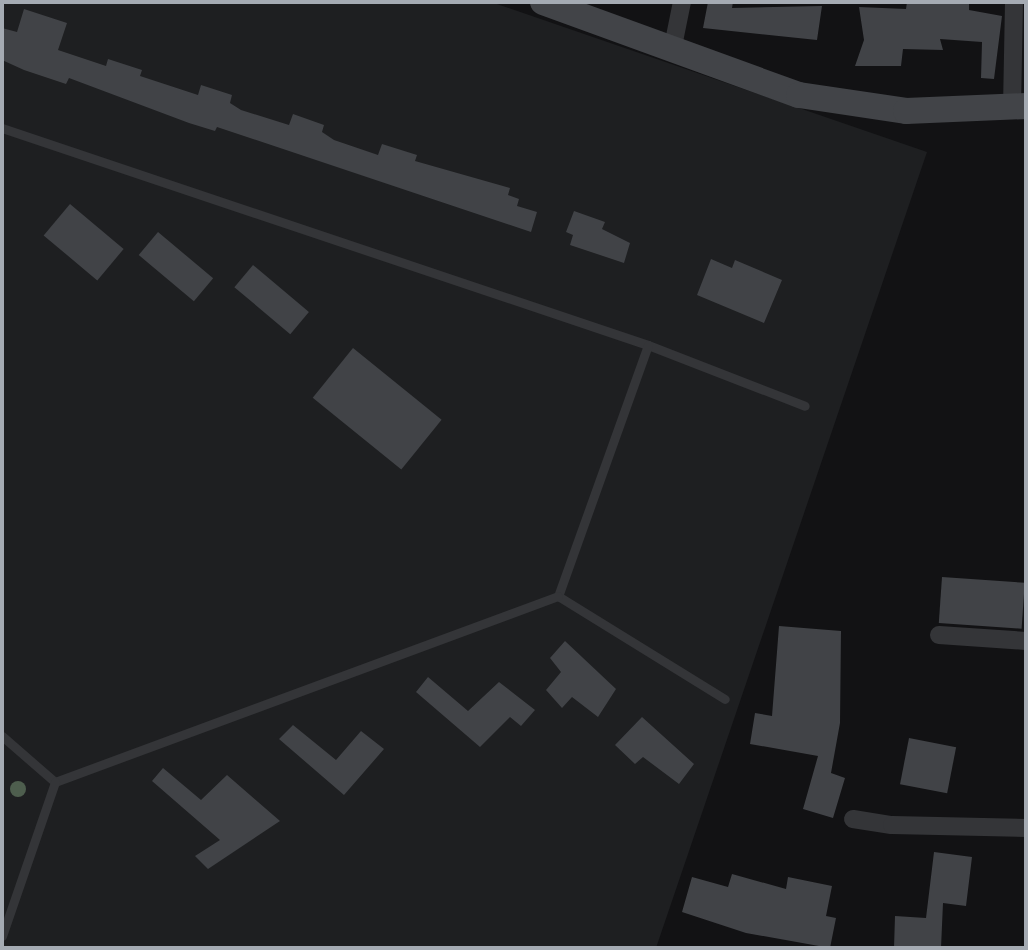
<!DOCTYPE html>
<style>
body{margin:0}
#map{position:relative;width:1028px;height:950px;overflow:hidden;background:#121214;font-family:"DM Sans",sans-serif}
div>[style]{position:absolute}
.built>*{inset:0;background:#1e1f21}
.building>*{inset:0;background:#414347;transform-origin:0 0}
.lane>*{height:9px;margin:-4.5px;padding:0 4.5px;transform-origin:4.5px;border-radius:4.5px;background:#343538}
.street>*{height:18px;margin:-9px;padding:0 9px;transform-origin:9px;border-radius:9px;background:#343538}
.secondary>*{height:26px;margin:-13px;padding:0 13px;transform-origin:13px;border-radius:13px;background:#424448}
.trees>*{width:16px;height:16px;margin:-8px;border-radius:50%;background:#4e5e4e}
span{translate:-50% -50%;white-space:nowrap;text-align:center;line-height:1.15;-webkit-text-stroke:6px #0d0e0f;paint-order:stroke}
.frame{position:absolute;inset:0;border:4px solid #a5abb3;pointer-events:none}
</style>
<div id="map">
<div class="built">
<div style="clip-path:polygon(2px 2px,491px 2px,927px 152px,656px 948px,2px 948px)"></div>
</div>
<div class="building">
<div style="clip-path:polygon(708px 2px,733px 2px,732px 8px,822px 6px,817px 40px,703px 28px)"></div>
<div style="clip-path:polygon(907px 2px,969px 2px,969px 10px,1002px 16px,994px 79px,981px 78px,982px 42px,940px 39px,943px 50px,903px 49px,901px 66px,855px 66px,864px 40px,859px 7px,906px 9px)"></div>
<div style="clip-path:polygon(24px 9px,67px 23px,58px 50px,106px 66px,108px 59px,142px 70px,140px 76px,198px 95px,201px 85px,232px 95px,230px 103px,241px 110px,289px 125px,293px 114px,324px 125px,322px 132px,334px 140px,378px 155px,382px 144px,417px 155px,415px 161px,510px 188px,508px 195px,519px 199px,517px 206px,537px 212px,531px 232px,217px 127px,215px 131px,189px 123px,69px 78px,66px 84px,24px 70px,2px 60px,2px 28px,17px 32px)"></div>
<div style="left:70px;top:204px;width:70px;height:41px;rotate:40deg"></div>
<div style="clip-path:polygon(574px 211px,605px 222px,602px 229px,630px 243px,624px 263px,570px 245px,573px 235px,566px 232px)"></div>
<div style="left:158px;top:232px;width:72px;height:30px;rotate:40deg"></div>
<div style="clip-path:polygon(711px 259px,732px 268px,735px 260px,782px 280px,764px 323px,697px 295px)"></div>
<div style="left:253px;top:265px;width:73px;height:29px;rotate:40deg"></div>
<div style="left:353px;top:348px;width:114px;height:64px;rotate:39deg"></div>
<div style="left:942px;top:577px;width:83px;height:46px;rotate:4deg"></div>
<div style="clip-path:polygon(779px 626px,841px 631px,840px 723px,831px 773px,845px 778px,833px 818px,803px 809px,818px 756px,750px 744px,755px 713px,772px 716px)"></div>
<div style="clip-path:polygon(565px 641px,616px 689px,598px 717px,572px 697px,562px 708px,546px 690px,561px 672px,550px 658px)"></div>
<div style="clip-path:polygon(428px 677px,468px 711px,499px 682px,535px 710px,521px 726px,510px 717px,480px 747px,416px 692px)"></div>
<div style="clip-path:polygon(642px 717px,694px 764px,679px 784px,643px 757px,635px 764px,615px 745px)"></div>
<div style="clip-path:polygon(293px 725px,336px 760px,361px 731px,384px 749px,344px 795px,279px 739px)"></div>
<div style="left:909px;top:738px;width:48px;height:47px;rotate:11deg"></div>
<div style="clip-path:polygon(163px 768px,201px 800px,227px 775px,280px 821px,208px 869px,195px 856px,220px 840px,152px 781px)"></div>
<div style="clip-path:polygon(934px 852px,972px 857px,966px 906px,943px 903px,941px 948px,894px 948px,895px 916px,926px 918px)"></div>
<div style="clip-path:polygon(732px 874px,786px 889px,788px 877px,832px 886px,826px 916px,836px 918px,830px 948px,746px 933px,682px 912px,692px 877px,728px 887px)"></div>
</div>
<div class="lane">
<div style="left:2px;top:128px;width:681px;rotate:18.57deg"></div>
<div style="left:648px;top:345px;width:168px;rotate:21.2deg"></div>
<div style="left:648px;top:345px;width:267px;rotate:109.7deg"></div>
<div style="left:558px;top:596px;width:196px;rotate:31.7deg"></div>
<div style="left:2px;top:736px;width:70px;rotate:41deg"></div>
<div style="left:55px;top:782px;width:536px;rotate:-20.29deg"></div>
<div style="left:2px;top:936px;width:163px;rotate:-71deg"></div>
</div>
<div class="street">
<div style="left:672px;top:51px;width:50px;rotate:-78.5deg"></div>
<div style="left:1012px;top:107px;width:105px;rotate:-88.9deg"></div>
<div style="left:939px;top:635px;width:87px;rotate:3.9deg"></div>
<div style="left:853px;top:819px;width:39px;rotate:9deg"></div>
<div style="left:892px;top:825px;width:134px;rotate:1.3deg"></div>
</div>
<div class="secondary">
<div style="left:543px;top:2px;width:272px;rotate:20deg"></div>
<div style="left:799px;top:95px;width:108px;rotate:8.5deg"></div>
<div style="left:906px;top:111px;width:120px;rotate:-2.4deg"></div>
</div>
<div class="trees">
<div style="left:18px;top:789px"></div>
</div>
<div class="frame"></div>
</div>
